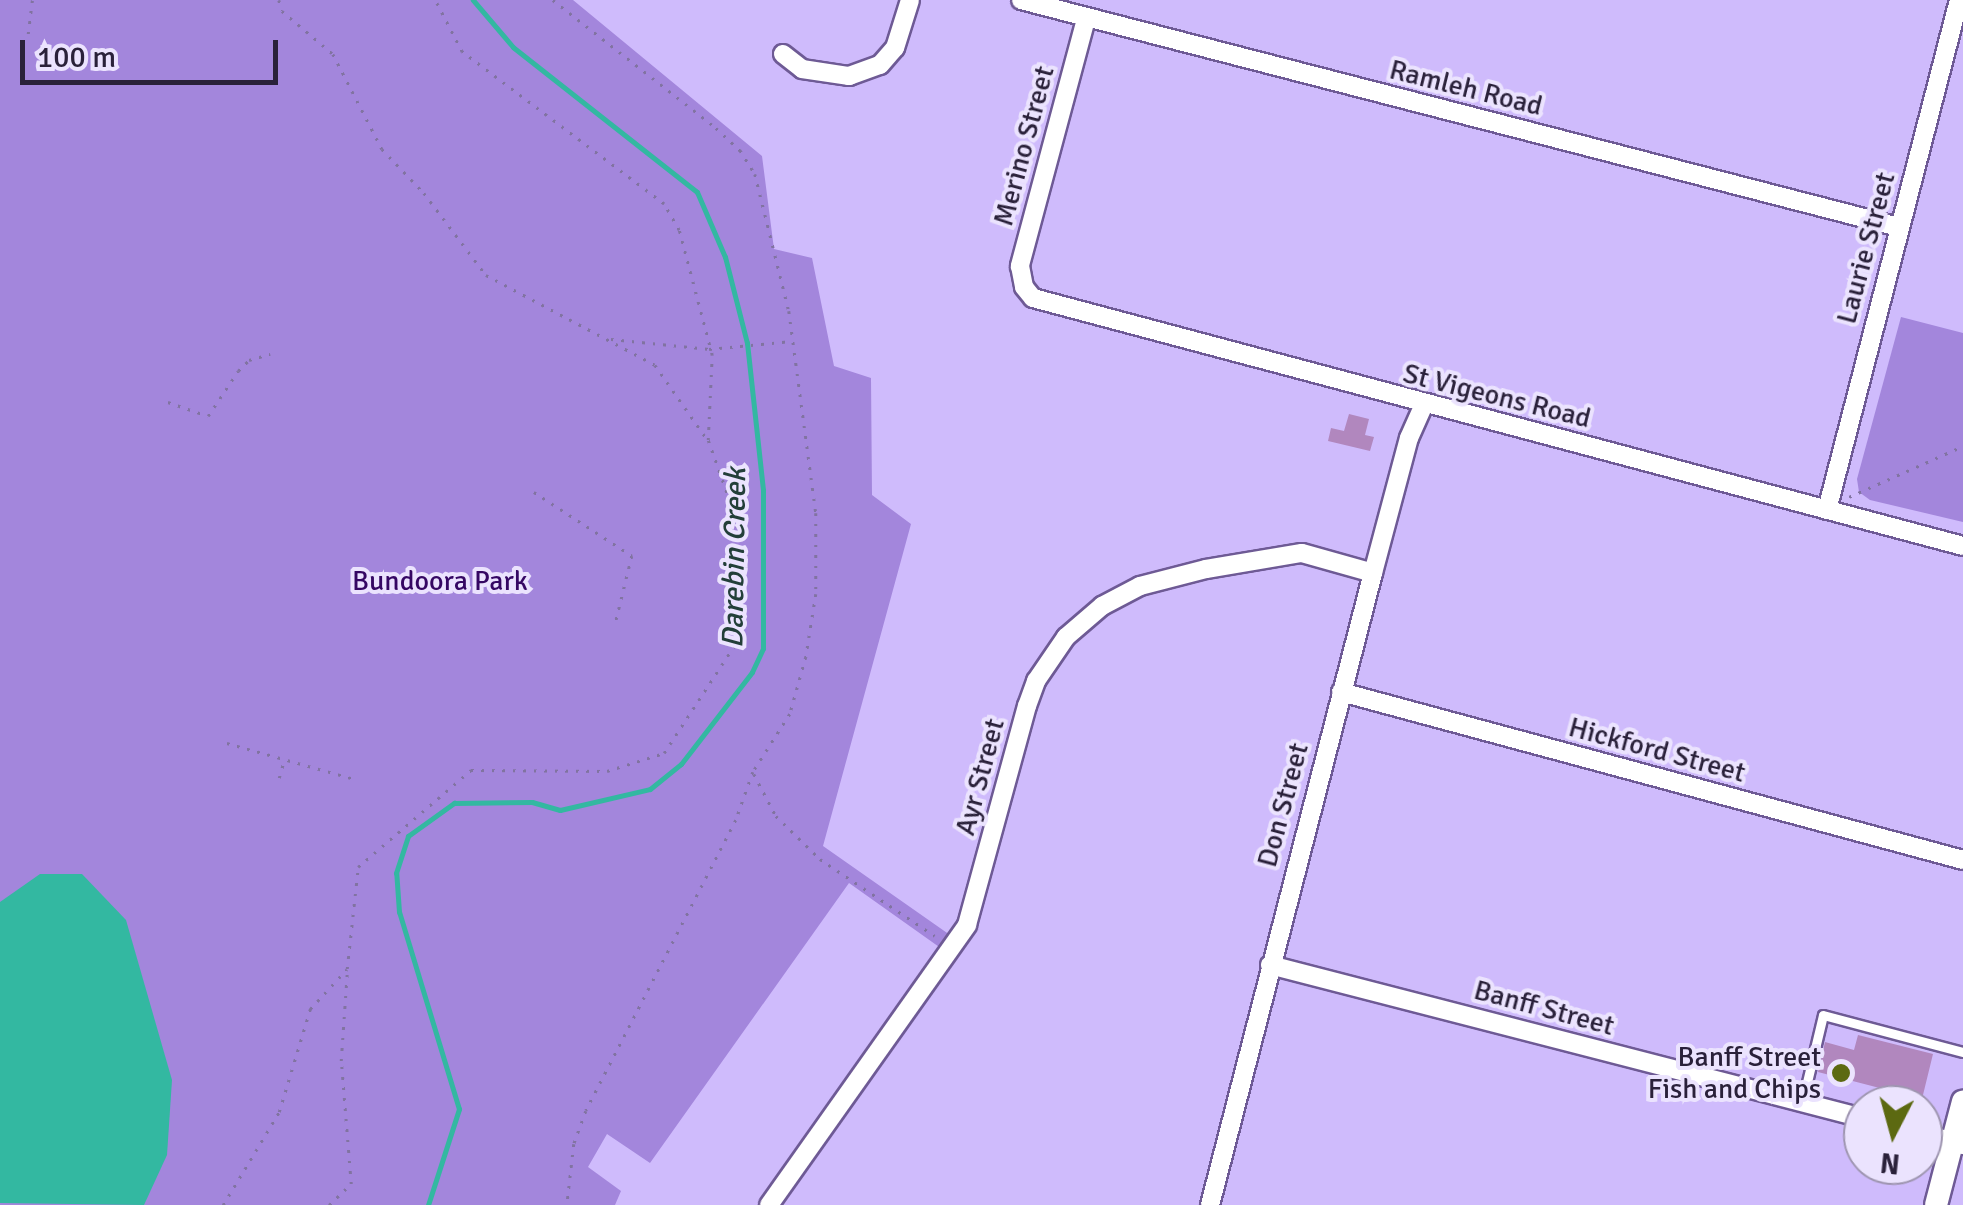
<!DOCTYPE html>
<style>
body{margin:0}
#map{position:relative;width:1963px;height:1205px;overflow:hidden;background:#cfbbfc;font-family:Signika,sans-serif}
div>[style]{position:absolute}
.green>*{inset:0;background:#a386dc}
.water>*{inset:0;background:#33b8a1}
.stream>*{height:5px;margin:-2.5px;padding:0 2.5px;transform-origin:2.5px;border-radius:2.5px;background:#33b8a1}
.building>*{inset:0;background:#b187be}
.path>*{height:2.5px;margin-top:-1.25px;transform-origin:0;background:repeating-linear-gradient(90deg,#8173a1 0 2.5px,transparent 0 10.5px)}
.roads{filter:drop-shadow(2px 0 #6e5a95) drop-shadow(-2px 0 #6e5a95) drop-shadow(0 2px #6e5a95) drop-shadow(0 -2px #6e5a95)}
.service>*{height:9px;margin:-4.5px;padding:0 4.5px;transform-origin:4.5px;border-radius:4.5px;background:#fff}
.minor>*{height:18px;margin:-9px;padding:0 9px;transform-origin:9px;border-radius:9px;background:#fff}
.tertiary>*{height:22px;margin:-11px;padding:0 11px;transform-origin:11px;border-radius:11px;background:#fff}
.dots>*{width:28px;height:28px;translate:-50% -50%;box-sizing:border-box;border:5px solid #ebe3fe;border-radius:50%}
span{translate:-50% -50%;white-space:nowrap;text-align:center;line-height:1.15;-webkit-text-stroke:8px #ebe3fe;paint-order:stroke}
.street-label{font-size:28px;color:#2a213a}
.park-label{font-size:28px;color:#350763}
.poi-label{font-size:28px;color:#2a213a}
.right{translate:-100% -50%;text-align:right}
.water-label{font-size:30px;color:#233f39;font-style:italic}
.north{position:absolute;left:1843px;top:1085px;width:100px;height:100px;box-sizing:border-box;background:#ebe3fe;border:2px solid #9e95b0;border-radius:50%;rotate:186deg;font-size:28px;font-weight:700;line-height:40px;text-align:center;color:#2a213a}
.north::after{content:'';display:block;margin:auto;width:35px;height:45px;background:#5c6911;clip-path:polygon(50% 0,100% 100%,50% 72%,0 100%)}
.scale{position:absolute;left:20px;top:40px;width:258px;height:45px;box-sizing:border-box;border:5px solid #2a213a;border-top:0;padding-left:12px;font-size:30px;line-height:35px;white-space:nowrap;color:#2a213a;-webkit-text-stroke:8px #ebe3fe;paint-order:stroke}
</style>
<div id="map">
<div class="green">
<div style="clip-path:polygon(0 0,573px 0,762px 156px,774px 249px,812px 258px,834px 366px,871px 378px,872px 495px,911px 524px,823px 846px,950px 935px,942px 949px,849px 883px,650px 1163px,607px 1134px,588px 1167px,621px 1191px,615px 1205px,0 1205px)"></div>
<div style="clip-path:polygon(1901px 317px,1963px 333px,1963px 522px,1870px 500px,1859px 492px,1857px 479px)"></div>
</div>
<div class="water">
<div style="clip-path:polygon(40px 874px,82px 874px,126px 920px,172px 1080px,167px 1155px,144px 1205px,0 1203px,0 902px)"></div>
</div>
<div class="stream">
<div style="left:428px;top:1205px;width:101px;rotate:-72.1deg"></div>
<div style="left:459px;top:1109px;width:206px;rotate:-106.9deg"></div>
<div style="left:399px;top:912px;width:39px;rotate:-94deg"></div>
<div style="left:396px;top:873px;width:39px;rotate:-72deg"></div>
<div style="left:408px;top:836px;width:57px;rotate:-35.7deg"></div>
<div style="left:454px;top:803px;width:78px;rotate:-0.7deg"></div>
<div style="left:532px;top:802px;width:29px;rotate:16deg"></div>
<div style="left:560px;top:810px;width:92px;rotate:-13.1deg"></div>
<div style="left:650px;top:789px;width:40px;rotate:-39deg"></div>
<div style="left:681px;top:764px;width:116px;rotate:-52.3deg"></div>
<div style="left:752px;top:672px;width:26px;rotate:-65deg"></div>
<div style="left:763px;top:648px;width:158px;rotate:-90deg"></div>
<div style="left:763px;top:490px;width:148px;rotate:-96.2deg"></div>
<div style="left:747px;top:343px;width:89px;rotate:-104.3deg"></div>
<div style="left:725px;top:257px;width:71px;rotate:-113.3deg"></div>
<div style="left:697px;top:192px;width:234px;rotate:-141.8deg"></div>
<div style="left:513px;top:47px;width:62px;rotate:-130.4deg"></div>
</div>
<div class="building">
<div style="clip-path:polygon(1349px 414px,1369px 419px,1365px 435px,1374px 437px,1370px 451px,1328px 441px,1331px 428px,1344px 431px)"></div>
<div style="clip-path:polygon(1858px 1035px,1933px 1054px,1922px 1099px,1818px 1072px,1825px 1042px,1854px 1050px)"></div>
</div>
<div class="path">
<div style="left:279px;top:0;width:11px;rotate:75deg"></div>
<div style="left:282px;top:11px;width:67px;rotate:40.1deg"></div>
<div style="left:333px;top:54px;width:107px;rotate:62.7deg"></div>
<div style="left:382px;top:149px;width:61px;rotate:46.3deg"></div>
<div style="left:424px;top:193px;width:103px;rotate:52.9deg"></div>
<div style="left:486px;top:275px;width:191px;rotate:28deg"></div>
<div style="left:655px;top:365px;width:90px;rotate:54.9deg"></div>
<div style="left:553px;top:0;width:207px;rotate:38.1deg"></div>
<div style="left:716px;top:128px;width:33px;rotate:43deg"></div>
<div style="left:740px;top:150px;width:28px;rotate:58deg"></div>
<div style="left:755px;top:174px;width:141px;rotate:76.1deg"></div>
<div style="left:789px;top:311px;width:204px;rotate:82.4deg"></div>
<div style="left:816px;top:513px;width:81px;rotate:90deg"></div>
<div style="left:816px;top:594px;width:64px;rotate:99deg"></div>
<div style="left:806px;top:657px;width:59px;rotate:105.7deg"></div>
<div style="left:790px;top:714px;width:69px;rotate:122.5deg"></div>
<div style="left:753px;top:772px;width:51px;rotate:109.5deg"></div>
<div style="left:736px;top:820px;width:327px;rotate:117.3deg"></div>
<div style="left:586px;top:1111px;width:35px;rotate:110deg"></div>
<div style="left:574px;top:1144px;width:61px;rotate:96.5deg"></div>
<div style="left:28px;top:34px;width:34px;rotate:-83deg"></div>
<div style="left:611px;top:339px;width:99px;rotate:5.8deg"></div>
<div style="left:709px;top:349px;width:83px;rotate:-5.5deg"></div>
<div style="left:168px;top:402px;width:42px;rotate:19.3deg"></div>
<div style="left:208px;top:416px;width:54px;rotate:-56.3deg"></div>
<div style="left:238px;top:371px;width:16px;rotate:-45deg"></div>
<div style="left:249px;top:360px;width:22px;rotate:-16deg"></div>
<div style="left:534px;top:492px;width:117px;rotate:33.1deg"></div>
<div style="left:632px;top:556px;width:71px;rotate:103.8deg"></div>
<div style="left:1849px;top:497px;width:125px;rotate:-24.1deg"></div>
<div style="left:227px;top:743px;width:132px;rotate:15.8deg"></div>
<div style="left:754px;top:774px;width:47px;rotate:62.4deg"></div>
<div style="left:776px;top:816px;width:62px;rotate:44.3deg"></div>
<div style="left:820px;top:859px;width:138px;rotate:33.8deg"></div>
<div style="left:279px;top:778px;width:19px;rotate:-74deg"></div>
<div style="left:223px;top:1205px;width:109px;rotate:-58.9deg"></div>
<div style="left:279px;top:1112px;width:108px;rotate:-73.2deg"></div>
<div style="left:310px;top:1009px;width:54px;rotate:-47.2deg"></div>
<div style="left:347px;top:969px;width:103px;rotate:-83.8deg"></div>
<div style="left:358px;top:867px;width:149px;rotate:-40.6deg"></div>
<div style="left:471px;top:770px;width:136px;rotate:0.4deg"></div>
<div style="left:607px;top:771px;width:60px;rotate:-17.5deg"></div>
<div style="left:664px;top:753px;width:131px;rotate:-56.8deg"></div>
<div style="left:736px;top:643px;width:121px;rotate:-89.5deg"></div>
<div style="left:737px;top:522px;width:87px;rotate:-109.5deg"></div>
<div style="left:708px;top:440px;width:85px;rotate:-87.3deg"></div>
<div style="left:712px;top:355px;width:129px;rotate:-104.8deg"></div>
<div style="left:679px;top:230px;width:30px;rotate:-120deg"></div>
<div style="left:664px;top:204px;width:253px;rotate:-143deg"></div>
<div style="left:462px;top:52px;width:59px;rotate:-117.4deg"></div>
<div style="left:329px;top:1205px;width:30px;rotate:-44deg"></div>
<div style="left:351px;top:1184px;width:123px;rotate:-94.6deg"></div>
<div style="left:341px;top:1061px;width:89px;rotate:-86.1deg"></div>
</div>
<div class="roads">
<div class="service">
<div style="left:1802px;top:1103px;width:90px;rotate:-76.6deg"></div>
<div style="left:1823px;top:1015px;width:145px;rotate:14.8deg"></div>
</div>
<div class="minor">
<div style="left:1021px;top:0;width:907px;rotate:14.5deg"></div>
<div style="left:1086px;top:19px;width:256px;rotate:105deg"></div>
<div style="left:1020px;top:266px;width:21px;rotate:79deg"></div>
<div style="left:1024px;top:287px;width:14px;rotate:51deg"></div>
<div style="left:1033px;top:298px;width:962px;rotate:14.93deg"></div>
<div style="left:783px;top:54px;width:24px;rotate:38deg"></div>
<div style="left:802px;top:69px;width:48px;rotate:8.5deg"></div>
<div style="left:849px;top:76px;width:33px;rotate:-20deg"></div>
<div style="left:880px;top:65px;width:23px;rotate:-49deg"></div>
<div style="left:895px;top:48px;width:50px;rotate:-72.6deg"></div>
<div style="left:1827px;top:510px;width:527px;rotate:-75.49deg"></div>
<div style="left:1341px;top:692px;width:644px;rotate:15.11deg"></div>
<div style="left:1270px;top:965px;width:612px;rotate:14.47deg"></div>
<div style="left:1923px;top:1133px;width:42px;rotate:16.7deg"></div>
<div style="left:769px;top:1205px;width:343px;rotate:-54.7deg"></div>
<div style="left:967px;top:925px;width:227px;rotate:-74.7deg"></div>
<div style="left:1027px;top:706px;width:27px;rotate:-70deg"></div>
<div style="left:1036px;top:681px;width:53px;rotate:-55.7deg"></div>
<div style="left:1066px;top:637px;width:48px;rotate:-40.7deg"></div>
<div style="left:1102px;top:606px;width:43px;rotate:-27.8deg"></div>
<div style="left:1140px;top:586px;width:68px;rotate:-14.4deg"></div>
<div style="left:1206px;top:569px;width:97px;rotate:-9.5deg"></div>
<div style="left:1302px;top:553px;width:74px;rotate:15.7deg"></div>
<div style="left:1210px;top:1205px;width:653px;rotate:-75.54deg"></div>
<div style="left:1373px;top:573px;width:140px;rotate:-75.1deg"></div>
<div style="left:1409px;top:438px;width:35px;rotate:-66deg"></div>
</div>
<div class="tertiary">
<div style="left:1936px;top:1205px;width:107px;rotate:-75.4deg"></div>
</div>
</div>
<div class="dots">
<div style="left:1841px;top:1073px;background:#5c6911"></div>
</div>
<div class="street-label">
<span style="left:1466px;top:88px;rotate:14deg">Ramleh Road</span>
<span style="left:1024px;top:146px;rotate:-75deg">Merino Street</span>
<span style="left:1866px;top:248px;rotate:-75deg">Laurie Street</span>
<span style="left:1497px;top:396px;rotate:14deg">St Vigeons Road</span>
<span style="left:1657px;top:750px;rotate:15deg">Hickford Street</span>
<span style="left:980px;top:777px;rotate:-75deg">Ayr Street</span>
<span style="left:1283px;top:805px;rotate:-75deg">Don Street</span>
<span style="left:1544px;top:1008px;rotate:15deg">Banff Street</span>
</div>
<div class="park-label">
<span style="left:440px;top:581px">Bundoora Park</span>
</div>
<div class="poi-label">
<span class="right" style="left:1821px;top:1073px">Banff Street<br>Fish and Chips</span>
</div>
<div class="water-label">
<span style="left:735px;top:558px;rotate:-89deg">Darebin Creek</span>
</div>
<div class="north">N</div>
<div class="scale">100 m</div>
</div>
